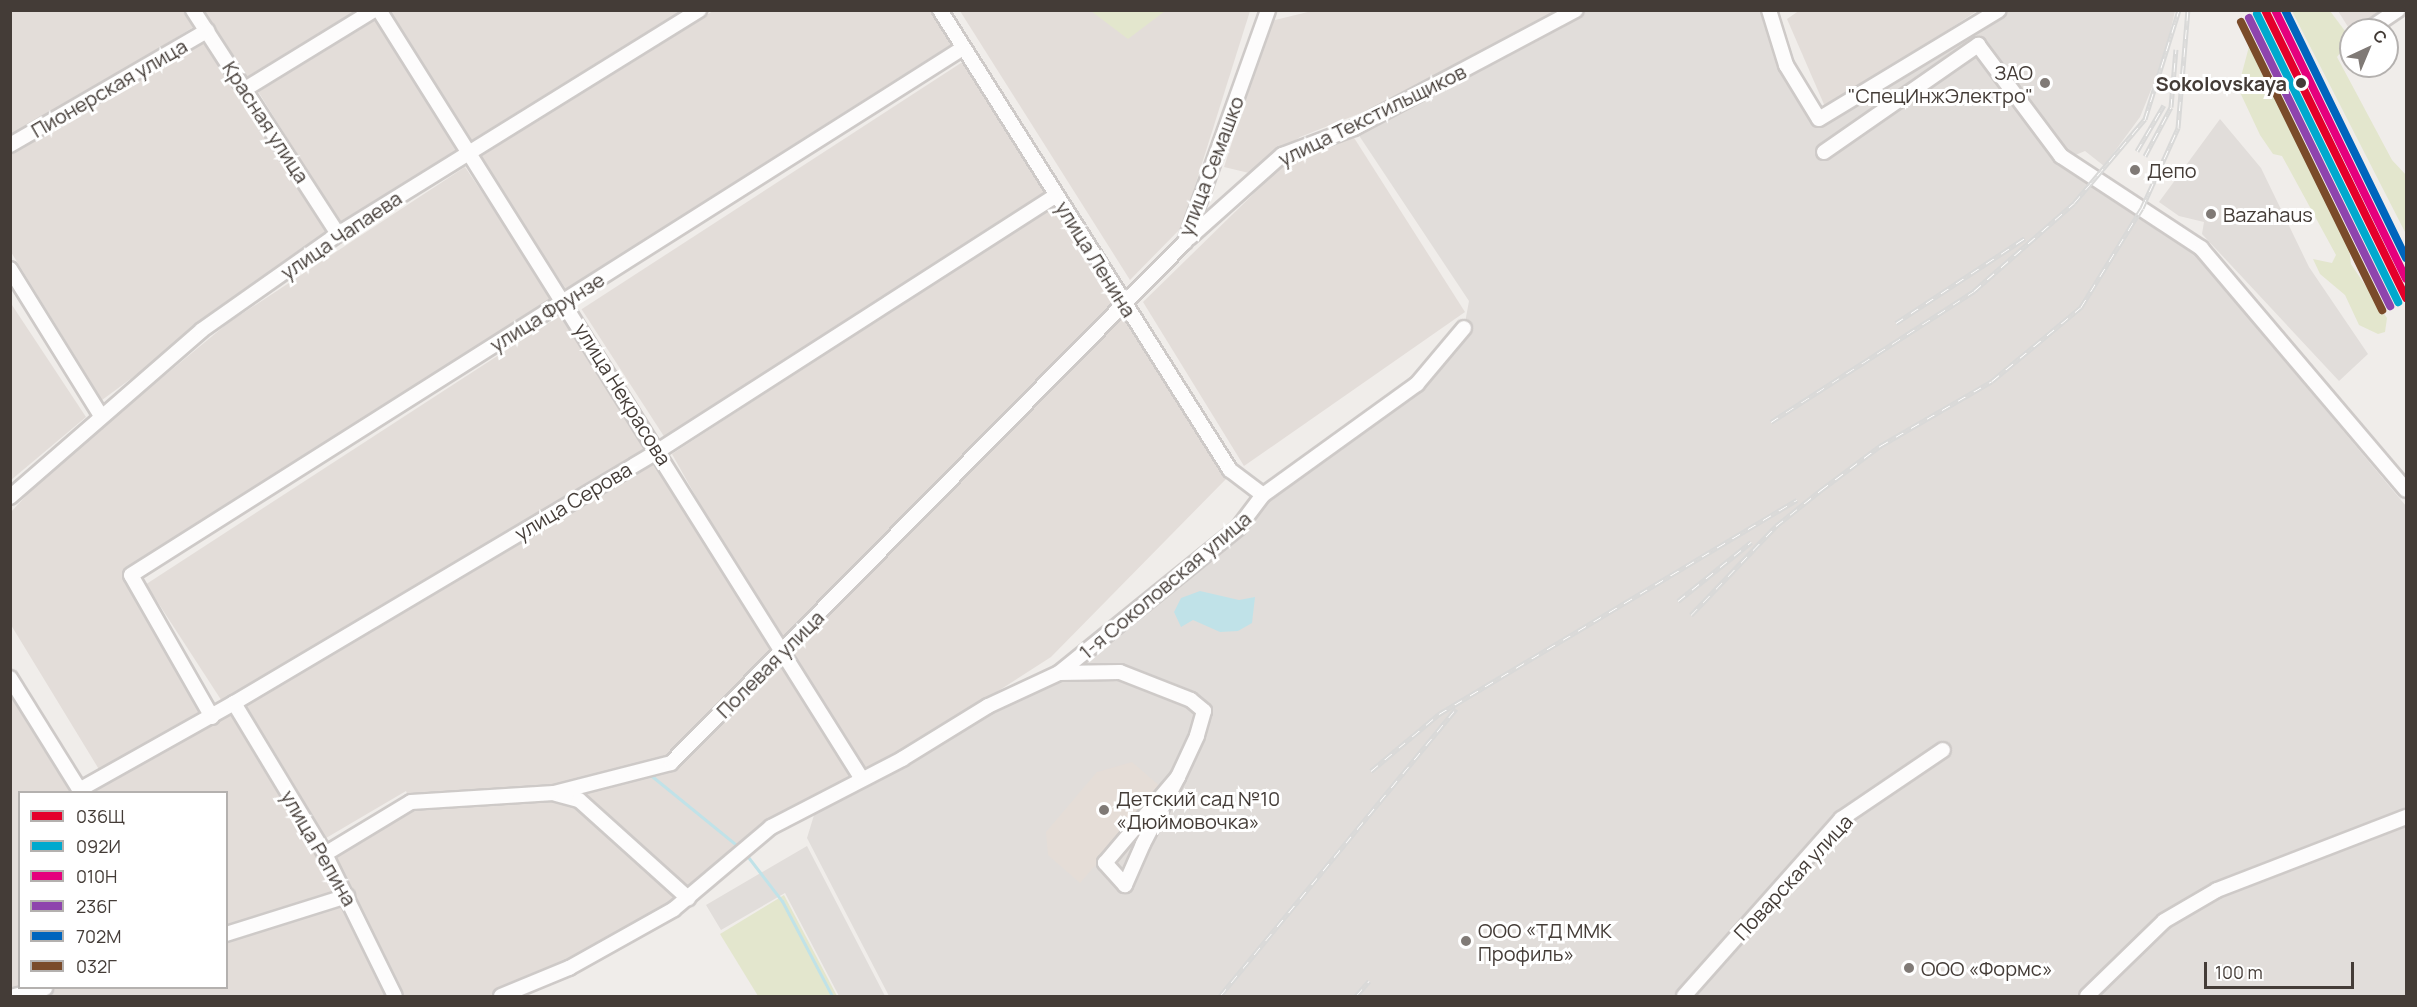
<!DOCTYPE html>
<meta charset="utf-8">
<style>
body{margin:0}
#map{position:relative;width:2417px;height:1007px;overflow:hidden;background:#f0edea;font-family:Manrope,sans-serif}
div>[style]{position:absolute}
.residential>*{inset:0;background:#e3ddd9;transform-origin:0 0}
.industrial>*{inset:0;background:#e1ddda}
.education>*{inset:0;background:#e5ddd7}
.green>*{inset:0;background:#e3e6cd}
.water>*{inset:0;background:#c0e2e8}
.stream>*{height:3px;margin:-1.5px;padding:0 1.5px;transform-origin:1.5px;border-radius:1.5px;background:#c0e2e8}
.roads{filter:drop-shadow(2px 0 #cecac8) drop-shadow(-2px 0 #cecac8) drop-shadow(0 2px #cecac8) drop-shadow(0 -2px #cecac8)}
.minor>*{height:14px;margin:-7px;padding:0 7px;transform-origin:7px;border-radius:7px;background:#fdfcfc}
.rail>*{height:5px;margin-top:-2.5px;transform-origin:0;background:repeating-linear-gradient(90deg,#fff 0 9px,#d9d9d8 0 18px);box-sizing:border-box;border-block:2px solid #d9d9d8}
.rail-1>*{height:8px;margin:-4px;padding:0 4px;transform-origin:4px;border-radius:4px;background:#e4002b}
.rail-2>*{height:8px;margin:-4px;padding:0 4px;transform-origin:4px;border-radius:4px;background:#00a9ce}
.rail-3>*{height:8px;margin:-4px;padding:0 4px;transform-origin:4px;border-radius:4px;background:#e5007d}
.rail-4>*{height:8px;margin:-4px;padding:0 4px;transform-origin:4px;border-radius:4px;background:#8e44ad}
.rail-5>*{height:8px;margin:-4px;padding:0 4px;transform-origin:4px;border-radius:4px;background:#0065bd}
.rail-6>*{height:8px;margin:-4px;padding:0 4px;transform-origin:4px;border-radius:4px;background:#7a4b2a}
.dots>*{width:16px;height:16px;translate:-50% -50%;box-sizing:border-box;border:3px solid #fff;border-radius:50%}
span{translate:-50% -50%;white-space:nowrap;text-align:center;line-height:1.15;-webkit-text-stroke:6px #fff;paint-order:stroke}
.poi-label{font-size:20px;color:#443c37}
.right{translate:-100% -50%;text-align:right}
.left{translate:0 -50%;text-align:left}
.stop-label{font-size:20px;color:#443c37;font-weight:700}
.street-label{font-size:20px;color:#443c37}
.frame{position:absolute;inset:0;border:12px solid #443c37;pointer-events:none}
.legend{position:absolute;left:18px;top:791px;width:210px;height:198px;box-sizing:border-box;background:#fff;border:2px solid #b4b1af;margin:0;padding:8px 10px;list-style:none;font-size:18px;color:#443c37}
.legend li{display:flex;align-items:center;gap:12px;height:30px}
.legend b{width:30px;border:2px solid #b4b1af}
.north{position:absolute;left:2339px;top:18px;width:60px;height:60px;box-sizing:border-box;background:#fff;border:2px solid #b4b1af;border-radius:50%;rotate:44deg;font-size:16px;font-weight:700;line-height:24px;text-align:center;color:#443c37}
.north::after{content:'';display:block;margin:auto;width:21px;height:27px;background:#807a76;clip-path:polygon(50% 0,100% 100%,50% 72%,0 100%)}
.scale{position:absolute;left:2204px;top:962px;width:150px;height:27px;box-sizing:border-box;border:3px solid #443c37;border-top:0;padding-left:8px;font-size:18px;line-height:21px;white-space:nowrap;color:#443c37;-webkit-text-stroke:4px #fff;paint-order:stroke}
</style>
<div id="map">
<div class="residential">
<div style="clip-path:polygon(388px 10px,683px 11px,469px 146px)"></div>
<div style="clip-path:polygon(1316px 10px,1555px 11px,1394px 100px,1300px 137px,1249px 173px,1224px 167px,1271px 21px)"></div>
<div style="clip-path:polygon(1800px 10px,1977px 11px,1826px 109px,1787px 19px)"></div>
<div style="clip-path:polygon(11px 11px,185px 11px,195px 26px,11px 140px)"></div>
<div style="clip-path:polygon(203px 11px,361px 11px,247px 80px)"></div>
<div style="clip-path:polygon(713px 11px,934px 11px,955px 42px,566px 289px,478px 157px)"></div>
<div style="clip-path:polygon(960px 11px,1250px 11px,1182px 227px,1130px 280px)"></div>
<div style="clip-path:polygon(2338px 11px,2386px 11px,2350px 30px)"></div>
<div style="left:375px;top:18px;width:157px;height:138px;rotate:58deg"></div>
<div style="clip-path:polygon(204px 39px,329px 233px,102px 400px,11px 252px,11px 152px)"></div>
<div style="left:964px;top:61px;width:156px;height:456px;rotate:57deg"></div>
<div style="clip-path:polygon(1351px 133px,1465px 312px,1244px 466px,1143px 302px,1281px 167px)"></div>
<div style="clip-path:polygon(465px 167px,554px 299px,123px 571px,203px 710px,100px 771px,11px 625px,11px 512px,47px 473px,228px 323px)"></div>
<div style="clip-path:polygon(evenodd,1057px 203px,1124px 303px,1226px 479px,1051px 657px,862px 779px,771px 827px,674px 909px,501px 996px,11px 996px,10px 678px,79px 789px,234px 703px,325px 854px,411px 802px,406px 791px,321px 841px,244px 707px,654px 464px,778px 643px,672px 454px,1057px 203px,20px 792px,226px 792px,226px 988px,20px 988px,20px 792px)"></div>
<div style="clip-path:polygon(10px 302px,86px 417px,11px 480px,10px 480px)"></div>
<div style="left:562px;top:314px;width:158px;height:496px;rotate:57deg"></div>
</div>
<div class="industrial">
<div style="clip-path:polygon(1576px 11px,1769px 11px,1786px 65px,1819px 119px,1999px 11px,2175px 11px,2164px 58px,2140px 117px,2104px 166px,2085px 151px,2059px 162px,2194px 253px,2406px 506px,2406px 996px,889px 996px,807px 838px,818px 802px,1040px 682px,1418px 384px,1464px 328px,1469px 301px,1354px 128px)"></div>
<div style="clip-path:polygon(2220px 119px,2261px 168px,2309px 267px,2368px 354px,2339px 381px,2202px 234px,2204px 222px,2179px 216px,2159px 202px)"></div>
<div style="clip-path:polygon(807px 846px,885px 996px,839px 996px,785px 893px,721px 930px,706px 905px)"></div>
</div>
<div class="education">
<div style="clip-path:polygon(1132px 762px,1162px 788px,1080px 883px,1048px 855px,1046px 832px,1097px 772px)"></div>
</div>
<div class="green">
<div style="clip-path:polygon(1091px 11px,1165px 11px,1128px 39px)"></div>
<div style="clip-path:polygon(2292px 11px,2330px 11px,2351px 39px,2337px 57px,2392px 160px,2406px 175px,2406px 234px)"></div>
<div style="clip-path:polygon(2251px 39px,2348px 240px,2351px 264px,2387px 318px,2385px 332px,2378px 334px,2359px 325px,2345px 295px,2320px 274px,2313px 259px,2332px 263px,2336px 255px,2282px 156px,2273px 154px,2260px 135px,2238px 88px)"></div>
<div style="clip-path:polygon(784px 895px,837px 996px,758px 996px,720px 934px)"></div>
</div>
<div class="water">
<div style="clip-path:polygon(1200px 591px,1239px 600px,1255px 597px,1252px 623px,1238px 631px,1220px 632px,1193px 620px,1181px 627px,1174px 612px,1181px 598px)"></div>
</div>
<div class="stream">
<div style="left:648px;top:773px;width:119px;rotate:39.2deg"></div>
<div style="left:745px;top:853px;width:61px;rotate:52.4deg"></div>
<div style="left:782px;top:901px;width:107px;rotate:62.2deg"></div>
</div>
<div class="roads">
<div class="minor">
<div style="left:193px;top:10px;width:267px;rotate:57.1deg"></div>
<div style="left:379px;top:10px;width:908px;rotate:57.87deg"></div>
<div style="left:940px;top:10px;width:544px;rotate:57.77deg"></div>
<div style="left:1230px;top:470px;width:41px;rotate:37.1deg"></div>
<div style="left:1769px;top:10px;width:58px;rotate:72.8deg"></div>
<div style="left:1786px;top:65px;width:63px;rotate:58.6deg"></div>
<div style="left:1819px;top:119px;width:210px;rotate:-31.2deg"></div>
<div style="left:2368px;top:30px;width:36px;rotate:-34deg"></div>
<div style="left:245px;top:89px;width:151px;rotate:-31.5deg"></div>
<div style="left:10px;top:145px;width:228px;rotate:-30.1deg"></div>
<div style="left:1824px;top:152px;width:188px;rotate:-34.8deg"></div>
<div style="left:1978px;top:45px;width:139px;rotate:53.2deg"></div>
<div style="left:2061px;top:156px;width:168px;rotate:33.3deg"></div>
<div style="left:2201px;top:248px;width:317px;rotate:49.7deg"></div>
<div style="left:1189px;top:238px;width:125px;rotate:-41.7deg"></div>
<div style="left:1282px;top:155px;width:77px;rotate:-20.6deg"></div>
<div style="left:1354px;top:128px;width:251px;rotate:-28deg"></div>
<div style="left:10px;top:269px;width:171px;rotate:58.2deg"></div>
<div style="left:10px;top:497px;width:254px;rotate:-41deg"></div>
<div style="left:202px;top:330px;width:166px;rotate:-35.2deg"></div>
<div style="left:338px;top:234px;width:425px;rotate:-31.8deg"></div>
<div style="left:1059px;top:673px;width:61px;rotate:-0.9deg"></div>
<div style="left:1120px;top:672px;width:76px;rotate:21.5deg"></div>
<div style="left:1191px;top:700px;width:17px;rotate:40deg"></div>
<div style="left:1204px;top:711px;width:26px;rotate:106deg"></div>
<div style="left:1197px;top:736px;width:45px;rotate:114.9deg"></div>
<div style="left:1178px;top:777px;width:76px;rotate:117.6deg"></div>
<div style="left:1143px;top:844px;width:45px;rotate:113.7deg"></div>
<div style="left:1125px;top:885px;width:30px;rotate:-132deg"></div>
<div style="left:1105px;top:863px;width:113px;rotate:-49.7deg"></div>
<div style="left:10px;top:678px;width:134px;rotate:58.1deg"></div>
<div style="left:234px;top:703px;width:176px;rotate:58.9deg"></div>
<div style="left:325px;top:854px;width:158px;rotate:63.8deg"></div>
<div style="left:212px;top:717px;width:163px;rotate:-119.7deg"></div>
<div style="left:131px;top:575px;width:985px;rotate:-32.35deg"></div>
<div style="left:79px;top:790px;width:178px;rotate:-29.3deg"></div>
<div style="left:234px;top:703px;width:493px;rotate:-30.7deg"></div>
<div style="left:658px;top:451px;width:473px;rotate:-32.7deg"></div>
<div style="left:556px;top:794px;width:24px;rotate:15deg"></div>
<div style="left:579px;top:800px;width:147px;rotate:42deg"></div>
<div style="left:325px;top:854px;width:100px;rotate:-31.2deg"></div>
<div style="left:411px;top:802px;width:143px;rotate:-3.6deg"></div>
<div style="left:554px;top:793px;width:121px;rotate:-14.4deg"></div>
<div style="left:671px;top:763px;width:732px;rotate:-45.39deg"></div>
<div style="left:1185px;top:242px;width:246px;rotate:-70.3deg"></div>
<div style="left:226px;top:934px;width:127px;rotate:-17.4deg"></div>
<div style="left:14px;top:996px;width:32px;rotate:-14deg"></div>
<div style="left:501px;top:996px;width:74px;rotate:-22.4deg"></div>
<div style="left:569px;top:968px;width:120px;rotate:-29.3deg"></div>
<div style="left:674px;top:909px;width:127px;rotate:-40.2deg"></div>
<div style="left:771px;top:827px;width:148px;rotate:-27.4deg"></div>
<div style="left:902px;top:759px;width:101px;rotate:-31.6deg"></div>
<div style="left:988px;top:706px;width:78px;rotate:-24.9deg"></div>
<div style="left:1059px;top:673px;width:230px;rotate:-39deg"></div>
<div style="left:1238px;top:528px;width:41px;rotate:-52.9deg"></div>
<div style="left:1263px;top:495px;width:190px;rotate:-35.8deg"></div>
<div style="left:1417px;top:384px;width:73px;rotate:-50deg"></div>
<div style="left:1684px;top:996px;width:237px;rotate:-48.4deg"></div>
<div style="left:1841px;top:819px;width:123px;rotate:-34.1deg"></div>
<div style="left:2087px;top:996px;width:107px;rotate:-44.2deg"></div>
<div style="left:2164px;top:921px;width:61px;rotate:-30.3deg"></div>
<div style="left:2217px;top:890px;width:203px;rotate:-21.1deg"></div>
</div>
</div>
<div class="rail">
<div style="left:2137px;top:151px;width:53px;rotate:-59.6deg"></div>
<div style="left:2145px;top:156px;width:55px;rotate:-62deg"></div>
<div style="left:2171px;top:107px;width:58px;rotate:-85.1deg"></div>
<div style="left:1896px;top:323px;width:154px;rotate:-33.4deg"></div>
<div style="left:1771px;top:422px;width:242px;rotate:-32.8deg"></div>
<div style="left:1974px;top:291px;width:133px;rotate:-41.3deg"></div>
<div style="left:2074px;top:203px;width:110px;rotate:-49.8deg"></div>
<div style="left:2145px;top:119px;width:114px;rotate:-72.7deg"></div>
<div style="left:1678px;top:601px;width:94px;rotate:-38.9deg"></div>
<div style="left:1691px;top:615px;width:123px;rotate:-46.3deg"></div>
<div style="left:1776px;top:526px;width:58px;rotate:-38.7deg"></div>
<div style="left:1821px;top:490px;width:74px;rotate:-36.7deg"></div>
<div style="left:1880px;top:446px;width:129px;rotate:-30.1deg"></div>
<div style="left:1992px;top:381px;width:116px;rotate:-39.7deg"></div>
<div style="left:2081px;top:307px;width:116px;rotate:-58.4deg"></div>
<div style="left:2142px;top:208px;width:88px;rotate:-65.8deg"></div>
<div style="left:2178px;top:128px;width:118px;rotate:-85.2deg"></div>
<div style="left:1371px;top:771px;width:89px;rotate:-40deg"></div>
<div style="left:1439px;top:714px;width:417px;rotate:-30.9deg"></div>
<div style="left:1220px;top:996px;width:372px;rotate:-50.6deg"></div>
<div style="left:1356px;top:996px;width:20px;rotate:-49deg"></div>
</div>
<div class="rail-1">
<div style="left:2265px;top:10px;width:321px;rotate:63.9deg"></div>
</div>
<div class="rail-2">
<div style="left:2257px;top:14px;width:321px;rotate:63.9deg"></div>
</div>
<div class="rail-3">
<div style="left:2275px;top:10px;width:299px;rotate:64deg"></div>
</div>
<div class="rail-4">
<div style="left:2249px;top:18px;width:321px;rotate:63.9deg"></div>
</div>
<div class="rail-5">
<div style="left:2285px;top:10px;width:276px;rotate:64deg"></div>
</div>
<div class="rail-6">
<div style="left:2241px;top:22px;width:321px;rotate:63.9deg"></div>
</div>
<div class="dots">
<div style="left:2045px;top:83px;background:#807a76"></div>
<div style="left:2301px;top:83px;background:#443c37"></div>
<div style="left:2135px;top:170px;background:#807a76"></div>
<div style="left:2211px;top:214px;background:#807a76"></div>
<div style="left:1104px;top:810px;background:#807a76"></div>
<div style="left:1466px;top:941px;background:#807a76"></div>
<div style="left:1909px;top:968px;background:#807a76"></div>
</div>
<div class="poi-label">
<span class="right" style="left:2033px;top:84px">ЗАО<br>"СпецИнжЭлектро"</span>
<span class="left" style="left:2147px;top:170px">Депо</span>
<span class="left" style="left:2223px;top:214px">Bazahaus</span>
<span class="left" style="left:1116px;top:810px">Детский сад №10<br>«Дюймовочка»</span>
<span class="left" style="left:1478px;top:942px">ООО «ТД ММК<br>Профиль»</span>
<span class="left" style="left:1921px;top:968px">ООО «Формс»</span>
</div>
<div class="stop-label">
<span class="right" style="left:2287px;top:83px">Sokolovskaya</span>
</div>
<div class="street-label">
<span style="left:109px;top:88px;rotate:-30deg">Пионерская улица</span>
<span style="left:1372px;top:115px;rotate:-26deg">улица Текстильщиков</span>
<span style="left:266px;top:122px;rotate:57deg">Красная улица</span>
<span style="left:1211px;top:166px;rotate:-69deg">улица Семашко</span>
<span style="left:341px;top:235px;rotate:-34deg">улица Чапаева</span>
<span style="left:1096px;top:259px;rotate:58deg">улица Ленина</span>
<span style="left:547px;top:312px;rotate:-32deg">улица Фрунзе</span>
<span style="left:623px;top:394px;rotate:58deg">улица Некрасова</span>
<span style="left:573px;top:501px;rotate:-31deg">улица Серова</span>
<span style="left:1165px;top:585px;rotate:-40deg">1-я Соколовская улица</span>
<span style="left:770px;top:664px;rotate:-45deg">Полевая улица</span>
<span style="left:319px;top:848px;rotate:60deg">улица Репина</span>
<span style="left:1793px;top:877px;rotate:-47deg">Поварская улица</span>
</div>
<div class="frame"></div>
<ul class="legend">
<li><b style="height:8px;background:#e4002b"></b>036Щ</li>
<li><b style="height:8px;background:#00a9ce"></b>092И</li>
<li><b style="height:8px;background:#e5007d"></b>010Н</li>
<li><b style="height:8px;background:#8e44ad"></b>236Г</li>
<li><b style="height:8px;background:#0065bd"></b>702М</li>
<li><b style="height:8px;background:#7a4b2a"></b>032Г</li>
</ul>
<div class="north">С</div>
<div class="scale">100 m</div>
</div>
